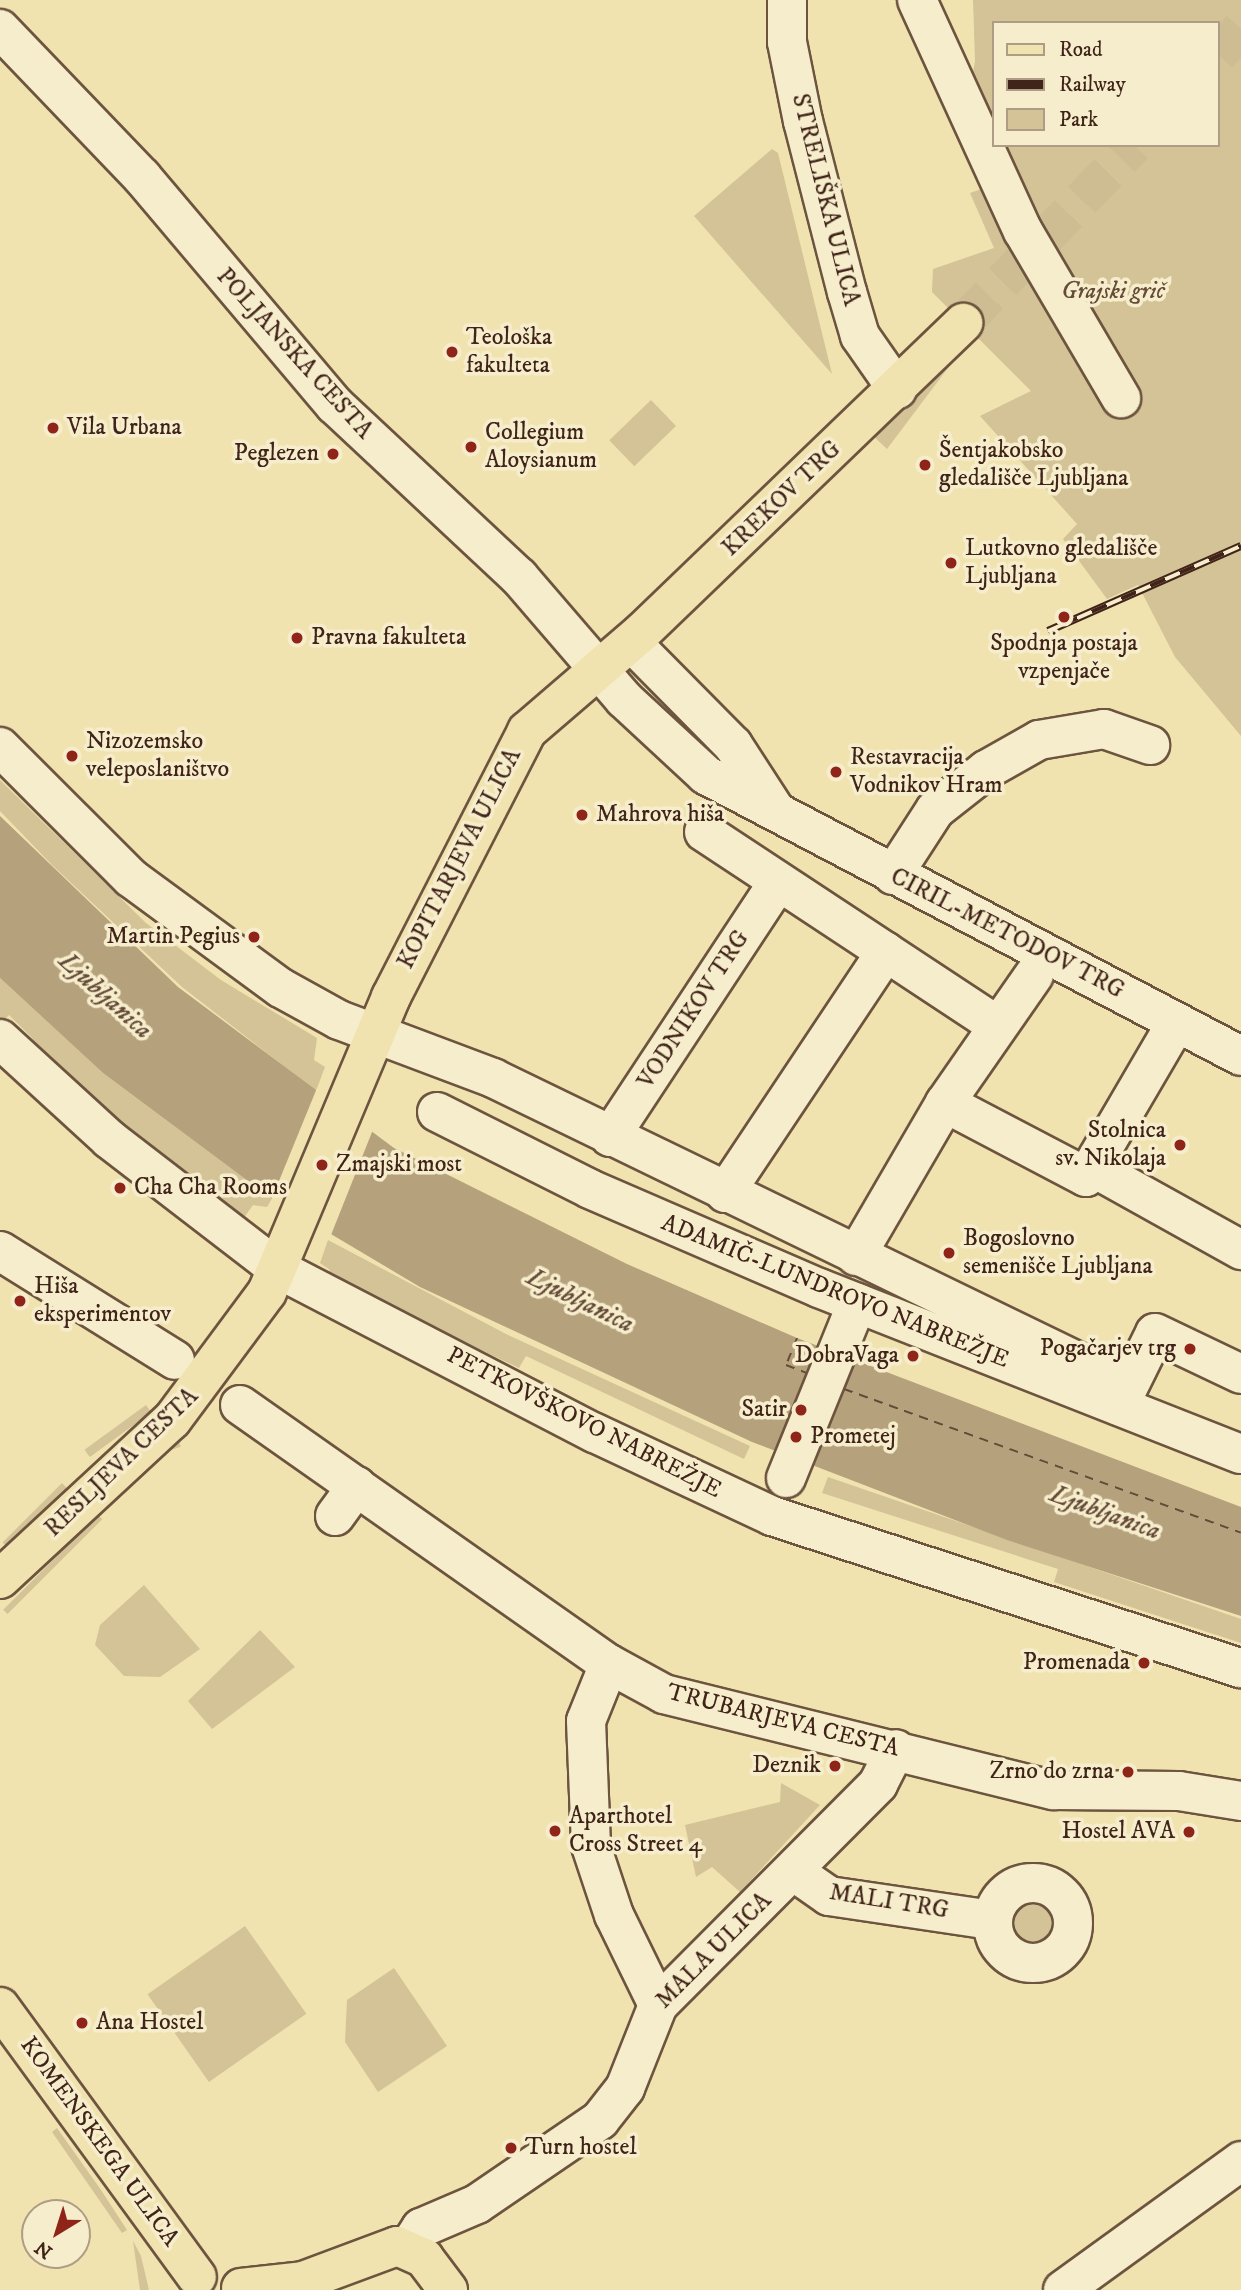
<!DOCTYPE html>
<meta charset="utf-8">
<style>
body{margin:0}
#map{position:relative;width:1241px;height:2290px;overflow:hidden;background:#f1e3b0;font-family:"IM FELL DW Pica",serif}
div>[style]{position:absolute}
.green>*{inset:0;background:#d3c396;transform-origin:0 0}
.round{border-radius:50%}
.water>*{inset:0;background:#b5a27d}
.pier>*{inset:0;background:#f1e3b0}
.ferry>*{height:2px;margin-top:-1px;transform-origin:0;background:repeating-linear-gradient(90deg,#644a37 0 9px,transparent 0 16px)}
.major-tunnel>*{height:38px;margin-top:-19px;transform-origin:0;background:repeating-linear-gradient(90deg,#cebd92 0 38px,transparent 0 57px)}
.roads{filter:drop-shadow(2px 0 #6d543f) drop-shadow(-2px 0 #6d543f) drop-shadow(0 2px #6d543f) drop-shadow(0 -2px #6d543f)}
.minor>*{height:38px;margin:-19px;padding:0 19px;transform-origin:19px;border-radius:19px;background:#f6edcc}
.minor>.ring{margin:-19px;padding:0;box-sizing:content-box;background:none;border:38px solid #f6edcc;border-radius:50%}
.major>*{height:38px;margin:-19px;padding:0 19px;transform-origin:19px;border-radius:19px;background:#f1e3b0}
.rail>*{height:8px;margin-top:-4px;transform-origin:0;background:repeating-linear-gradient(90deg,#f6edcc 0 16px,#412419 0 32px);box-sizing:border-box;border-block:2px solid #412419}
.dots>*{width:19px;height:19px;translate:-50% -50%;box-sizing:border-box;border:4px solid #f6edcc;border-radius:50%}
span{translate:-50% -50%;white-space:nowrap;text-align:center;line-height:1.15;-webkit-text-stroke:7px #f6edcc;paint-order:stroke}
.street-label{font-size:24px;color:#412419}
.park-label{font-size:24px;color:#664c38;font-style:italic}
.poi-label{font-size:24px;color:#412419}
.left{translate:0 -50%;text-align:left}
.right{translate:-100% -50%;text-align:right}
.water-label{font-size:26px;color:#644a37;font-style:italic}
.legend{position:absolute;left:992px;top:21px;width:228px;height:126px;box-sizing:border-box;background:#f6edcc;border:2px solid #ae9d84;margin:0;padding:9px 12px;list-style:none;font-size:21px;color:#412419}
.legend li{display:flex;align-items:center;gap:14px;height:35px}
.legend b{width:35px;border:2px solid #ae9d84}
.north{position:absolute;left:21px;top:2199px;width:70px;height:70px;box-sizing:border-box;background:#f6edcc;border:2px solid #ae9d84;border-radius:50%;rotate:218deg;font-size:19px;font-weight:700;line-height:28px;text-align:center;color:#412419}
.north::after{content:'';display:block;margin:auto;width:24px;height:32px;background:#8f2418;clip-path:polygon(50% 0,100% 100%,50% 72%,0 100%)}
</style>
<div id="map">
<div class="green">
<div style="clip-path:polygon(evenodd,973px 0,1241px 0,1241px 736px,1175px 657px,1138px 585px,1107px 599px,1063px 539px,1077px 524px,980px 416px,1031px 391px,932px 292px,933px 269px,994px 248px,970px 193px,984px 188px,964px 121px,975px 61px,973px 0,994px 23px,1218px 23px,1218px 145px,994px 145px,994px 23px)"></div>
<div style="clip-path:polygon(772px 149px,778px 153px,832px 374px,694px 216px)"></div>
<div style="clip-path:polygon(954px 353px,957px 356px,887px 449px,871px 434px)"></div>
<div style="left:651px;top:400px;width:36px;height:58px;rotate:46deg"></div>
<div style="clip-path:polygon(0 780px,146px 923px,221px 980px,317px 1038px,314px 1060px,325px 1067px,316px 1091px,182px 987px,52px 865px,0 811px)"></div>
<div style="clip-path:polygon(0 978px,103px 1073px,272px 1199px,267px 1207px,253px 1205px,238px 1226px,40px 1050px,23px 1052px,33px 1039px,9px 1015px,0 1024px)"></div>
<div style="clip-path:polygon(328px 1240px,506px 1334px,750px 1446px,744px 1459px,526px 1356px,519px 1368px,327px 1276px,330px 1270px,320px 1263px)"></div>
<div style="left:146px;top:1405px;width:9px;height:76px;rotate:54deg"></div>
<div style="left:179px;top:1441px;width:6px;height:97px;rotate:72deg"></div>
<div style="clip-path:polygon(828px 1477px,1241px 1619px,1241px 1643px,1054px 1582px,1058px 1569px,822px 1493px)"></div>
<div style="left:62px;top:1483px;width:8px;height:84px;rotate:45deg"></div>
<div style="left:98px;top:1515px;width:6px;height:134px;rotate:45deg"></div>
<div style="clip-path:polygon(144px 1585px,200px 1649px,160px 1677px,124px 1676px,95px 1645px,100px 1625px)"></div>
<div style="clip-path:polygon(260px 1630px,295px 1667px,212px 1729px,188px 1701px)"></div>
<div style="clip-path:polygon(781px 1783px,820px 1805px,740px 1892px,712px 1867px,696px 1877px,685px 1825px,780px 1802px)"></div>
<div class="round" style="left:1001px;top:1889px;width:66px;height:66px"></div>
<div style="left:245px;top:1926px;width:107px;height:119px;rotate:55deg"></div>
<div style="clip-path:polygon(394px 1968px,447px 2046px,378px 2092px,345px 2042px,347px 2000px)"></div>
<div style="clip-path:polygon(57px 2128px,101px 2190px,127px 2230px,122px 2233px,52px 2132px)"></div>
<div style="clip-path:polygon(133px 2241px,141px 2256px,149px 2290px,140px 2290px)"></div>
</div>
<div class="water">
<div style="clip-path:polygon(0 816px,178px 987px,394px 1148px,627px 1264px,797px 1338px,1241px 1507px,1241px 1616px,1007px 1540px,752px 1442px,420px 1287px,272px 1199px,103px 1073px,0 978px)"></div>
</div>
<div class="pier">
<div style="clip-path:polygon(317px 1088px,374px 1127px,329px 1240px,270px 1203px)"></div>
</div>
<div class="ferry">
<div style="left:797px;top:1338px;width:29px;rotate:112deg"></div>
<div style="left:786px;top:1365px;width:26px;rotate:21deg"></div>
<div style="left:844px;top:1389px;width:422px;rotate:19.9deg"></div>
</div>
<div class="major-tunnel">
<div style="left:1218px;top:55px;width:35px;rotate:-49deg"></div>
<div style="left:963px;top:323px;width:247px;rotate:-46.1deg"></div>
</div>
<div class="roads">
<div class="minor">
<div style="left:787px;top:0;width:42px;rotate:90deg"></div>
<div style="left:787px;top:42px;width:81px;rotate:78.6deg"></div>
<div style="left:803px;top:121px;width:177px;rotate:75.6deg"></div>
<div style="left:847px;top:292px;width:46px;rotate:73.5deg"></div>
<div style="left:860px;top:336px;width:65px;rotate:55.1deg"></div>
<div style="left:917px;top:0;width:254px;rotate:65.4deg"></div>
<div style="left:1023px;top:231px;width:194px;rotate:59.6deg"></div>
<div style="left:0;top:29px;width:205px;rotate:46.2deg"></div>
<div style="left:142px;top:177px;width:299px;rotate:49.8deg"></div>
<div style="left:335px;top:405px;width:252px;rotate:43.1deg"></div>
<div style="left:519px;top:577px;width:161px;rotate:49.3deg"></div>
<div style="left:624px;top:699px;width:112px;rotate:42.8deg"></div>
<div style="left:706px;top:775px;width:604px;rotate:27.71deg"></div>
<div style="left:631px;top:642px;width:145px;rotate:45.3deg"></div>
<div style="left:733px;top:745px;width:77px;rotate:57.1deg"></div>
<div style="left:0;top:747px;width:185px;rotate:45deg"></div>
<div style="left:131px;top:878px;width:186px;rotate:36.3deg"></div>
<div style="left:281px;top:988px;width:66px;rotate:28.9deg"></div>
<div style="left:339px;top:1020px;width:165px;rotate:20.6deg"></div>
<div style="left:493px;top:1078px;width:706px;rotate:25.88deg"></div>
<div style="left:704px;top:832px;width:352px;rotate:33.4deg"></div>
<div style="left:893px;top:875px;width:77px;rotate:-57.1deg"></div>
<div style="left:935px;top:810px;width:65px;rotate:-38.1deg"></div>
<div style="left:986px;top:770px;width:61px;rotate:-29.5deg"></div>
<div style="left:1039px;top:740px;width:66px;rotate:-9.6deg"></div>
<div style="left:1104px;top:729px;width:49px;rotate:19.2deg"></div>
<div style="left:0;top:1039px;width:148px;rotate:42.5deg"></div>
<div style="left:109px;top:1139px;width:213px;rotate:37.6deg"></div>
<div style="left:278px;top:1269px;width:357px;rotate:27.4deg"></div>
<div style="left:595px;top:1433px;width:195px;rotate:25.1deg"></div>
<div style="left:772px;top:1516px;width:493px;rotate:18deg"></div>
<div style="left:945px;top:1103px;width:159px;rotate:27.7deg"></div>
<div style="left:1086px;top:1177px;width:12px;rotate:-59deg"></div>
<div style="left:1092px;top:1167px;width:171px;rotate:29.1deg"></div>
<div style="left:437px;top:1112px;width:171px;rotate:26.7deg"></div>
<div style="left:590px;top:1189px;width:249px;rotate:23.4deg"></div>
<div style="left:819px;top:1288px;width:453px;rotate:21.5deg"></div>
<div style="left:610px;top:1137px;width:305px;rotate:-56.6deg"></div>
<div style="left:1092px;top:1167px;width:167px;rotate:-59.7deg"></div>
<div style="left:725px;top:1193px;width:290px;rotate:-56.3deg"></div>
<div style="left:0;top:1251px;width:206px;rotate:31.9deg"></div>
<div style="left:856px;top:1256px;width:177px;rotate:-59.8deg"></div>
<div style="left:945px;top:1103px;width:156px;rotate:-55.2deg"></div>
<div style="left:240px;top:1405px;width:451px;rotate:35.1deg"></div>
<div style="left:609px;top:1664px;width:63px;rotate:28.6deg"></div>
<div style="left:664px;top:1694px;width:401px;rotate:13.9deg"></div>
<div style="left:1053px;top:1790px;width:126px;rotate:0.5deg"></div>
<div style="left:1179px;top:1791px;width:63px;rotate:9.2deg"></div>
<div style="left:1119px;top:1406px;width:81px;rotate:-63.7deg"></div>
<div style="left:1155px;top:1333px;width:95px;rotate:25.5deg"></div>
<div style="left:786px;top:1478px;width:189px;rotate:-67.9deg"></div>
<div style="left:335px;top:1516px;width:37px;rotate:-54deg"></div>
<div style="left:609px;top:1664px;width:61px;rotate:112deg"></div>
<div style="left:586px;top:1721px;width:125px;rotate:87.7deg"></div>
<div style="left:591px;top:1846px;width:73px;rotate:71.6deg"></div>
<div style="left:614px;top:1915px;width:100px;rotate:63.9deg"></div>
<div style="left:793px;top:1871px;width:44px;rotate:34.8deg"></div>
<div style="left:829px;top:1896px;width:165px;rotate:8.4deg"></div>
<div class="ring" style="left:993px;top:1883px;width:42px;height:42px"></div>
<div style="left:408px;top:2248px;width:24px;rotate:-57deg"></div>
<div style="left:421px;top:2228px;width:61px;rotate:-23.2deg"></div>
<div style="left:477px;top:2204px;width:149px;rotate:-34.3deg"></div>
<div style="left:600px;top:2120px;width:41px;rotate:-52deg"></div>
<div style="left:625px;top:2088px;width:89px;rotate:-68.3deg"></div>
<div style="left:658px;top:2005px;width:312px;rotate:-45.1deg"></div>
<div style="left:878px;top:1784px;width:39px;rotate:-63deg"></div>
<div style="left:1063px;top:2290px;width:220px;rotate:-35.9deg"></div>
</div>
<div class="major">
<div style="left:0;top:1579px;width:234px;rotate:-42.8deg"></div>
<div style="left:172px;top:1420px;width:159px;rotate:-53.4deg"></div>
<div style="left:267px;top:1292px;width:320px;rotate:-67.2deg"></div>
<div style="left:391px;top:997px;width:299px;rotate:-62.9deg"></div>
<div style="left:527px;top:731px;width:152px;rotate:-40.7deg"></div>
<div style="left:642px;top:632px;width:446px;rotate:-43.9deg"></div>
<div style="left:0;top:2007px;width:334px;rotate:53.9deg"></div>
<div style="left:241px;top:2288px;width:62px;rotate:-6.4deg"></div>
<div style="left:303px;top:2281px;width:100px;rotate:-20.4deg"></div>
<div style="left:397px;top:2246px;width:30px;rotate:24deg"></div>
<div style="left:424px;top:2258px;width:40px;rotate:53deg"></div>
</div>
</div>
<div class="rail">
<div style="left:1048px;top:631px;width:211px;rotate:-23.8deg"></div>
</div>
<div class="dots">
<div style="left:452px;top:352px;background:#8f2418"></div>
<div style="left:53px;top:428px;background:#8f2418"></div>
<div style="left:471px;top:447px;background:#8f2418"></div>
<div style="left:333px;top:454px;background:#8f2418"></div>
<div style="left:925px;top:465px;background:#8f2418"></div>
<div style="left:951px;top:563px;background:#8f2418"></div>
<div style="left:1064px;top:617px;background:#8f2418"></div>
<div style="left:297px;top:638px;background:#8f2418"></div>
<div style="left:72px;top:756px;background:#8f2418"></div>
<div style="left:836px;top:772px;background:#8f2418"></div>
<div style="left:582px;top:815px;background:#8f2418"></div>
<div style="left:254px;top:937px;background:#8f2418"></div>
<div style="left:1180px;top:1145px;background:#8f2418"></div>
<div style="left:322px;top:1165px;background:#8f2418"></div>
<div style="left:120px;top:1188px;background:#8f2418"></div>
<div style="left:949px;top:1253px;background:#8f2418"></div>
<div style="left:20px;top:1301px;background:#8f2418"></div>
<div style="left:1190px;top:1349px;background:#8f2418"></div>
<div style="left:913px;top:1356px;background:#8f2418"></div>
<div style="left:801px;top:1410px;background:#8f2418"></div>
<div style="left:796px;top:1437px;background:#8f2418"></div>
<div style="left:1144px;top:1663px;background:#8f2418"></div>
<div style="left:835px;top:1766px;background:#8f2418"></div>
<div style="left:1128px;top:1772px;background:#8f2418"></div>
<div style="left:555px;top:1831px;background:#8f2418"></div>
<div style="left:1189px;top:1832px;background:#8f2418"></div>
<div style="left:82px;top:2023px;background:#8f2418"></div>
<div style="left:511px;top:2148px;background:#8f2418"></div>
</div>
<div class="street-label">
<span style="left:825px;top:200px;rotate:76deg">STRELIŠKA ULICA</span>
<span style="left:294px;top:354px;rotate:48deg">POLJANSKA CESTA</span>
<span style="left:782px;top:499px;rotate:-44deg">KREKOV TRG</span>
<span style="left:460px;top:859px;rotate:-63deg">KOPITARJEVA ULICA</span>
<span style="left:1007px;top:934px;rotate:27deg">CIRIL-METODOV TRG</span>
<span style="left:694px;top:1010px;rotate:-57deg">VODNIKOV TRG</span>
<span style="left:835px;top:1292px;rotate:22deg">ADAMIČ-LUNDROVO NABREŽJE</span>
<span style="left:584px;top:1423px;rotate:27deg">PETKOVŠKOVO NABREŽJE</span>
<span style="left:122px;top:1463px;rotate:-44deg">RESLJEVA CESTA</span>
<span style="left:783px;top:1721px;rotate:14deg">TRUBARJEVA CESTA</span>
<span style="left:889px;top:1902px;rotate:9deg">MALI TRG</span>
<span style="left:714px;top:1951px;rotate:-45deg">MALA ULICA</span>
<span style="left:99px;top:2142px;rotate:54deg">KOMENSKEGA ULICA</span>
</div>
<div class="park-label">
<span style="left:1113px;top:292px">Grajski grič</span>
</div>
<div class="poi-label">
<span class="left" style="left:466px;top:352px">Teološka<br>fakulteta</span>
<span class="left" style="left:67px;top:428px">Vila Urbana</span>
<span class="left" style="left:485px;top:447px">Collegium<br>Aloysianum</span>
<span class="left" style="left:939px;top:465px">Šentjakobsko<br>gledališče Ljubljana</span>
<span class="right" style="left:319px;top:454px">Peglezen</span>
<span class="left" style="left:965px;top:563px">Lutkovno gledališče<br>Ljubljana</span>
<span class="left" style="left:311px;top:638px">Pravna fakulteta</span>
<span style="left:1064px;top:658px">Spodnja postaja<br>vzpenjače</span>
<span class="left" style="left:86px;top:756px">Nizozemsko<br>veleposlaništvo</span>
<span class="left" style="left:850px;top:772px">Restavracija<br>Vodnikov Hram</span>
<span class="left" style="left:596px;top:815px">Mahrova hiša</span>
<span class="right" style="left:240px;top:937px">Martin Pegius</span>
<span class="right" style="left:1166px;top:1145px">Stolnica<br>sv. Nikolaja</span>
<span class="left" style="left:336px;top:1165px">Zmajski most</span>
<span class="left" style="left:134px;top:1188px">Cha Cha Rooms</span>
<span class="left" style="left:963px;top:1253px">Bogoslovno<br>semenišče Ljubljana</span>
<span class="left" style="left:34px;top:1301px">Hiša<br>eksperimentov</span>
<span class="right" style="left:1176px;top:1349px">Pogačarjev trg</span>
<span class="right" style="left:899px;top:1356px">DobraVaga</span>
<span class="right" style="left:787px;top:1410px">Satir</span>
<span class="left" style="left:810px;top:1437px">Prometej</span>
<span class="right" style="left:1130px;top:1663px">Promenada</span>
<span class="right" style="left:821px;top:1766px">Deznik</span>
<span class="right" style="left:1114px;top:1772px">Zrno do zrna</span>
<span class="left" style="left:569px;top:1831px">Aparthotel<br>Cross Street 4</span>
<span class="right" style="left:1175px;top:1832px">Hostel AVA</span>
<span class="left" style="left:96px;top:2023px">Ana Hostel</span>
<span class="left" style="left:525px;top:2148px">Turn hostel</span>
</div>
<div class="water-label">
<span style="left:105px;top:996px;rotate:42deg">Ljubljanica</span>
<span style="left:580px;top:1301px;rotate:26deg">Ljubljanica</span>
<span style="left:1105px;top:1513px;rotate:20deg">Ljubljanica</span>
</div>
<ul class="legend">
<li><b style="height:9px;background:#f1e3b0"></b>Road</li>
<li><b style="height:9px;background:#412419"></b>Railway</li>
<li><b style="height:19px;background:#d3c396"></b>Park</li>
</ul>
<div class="north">N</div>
</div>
